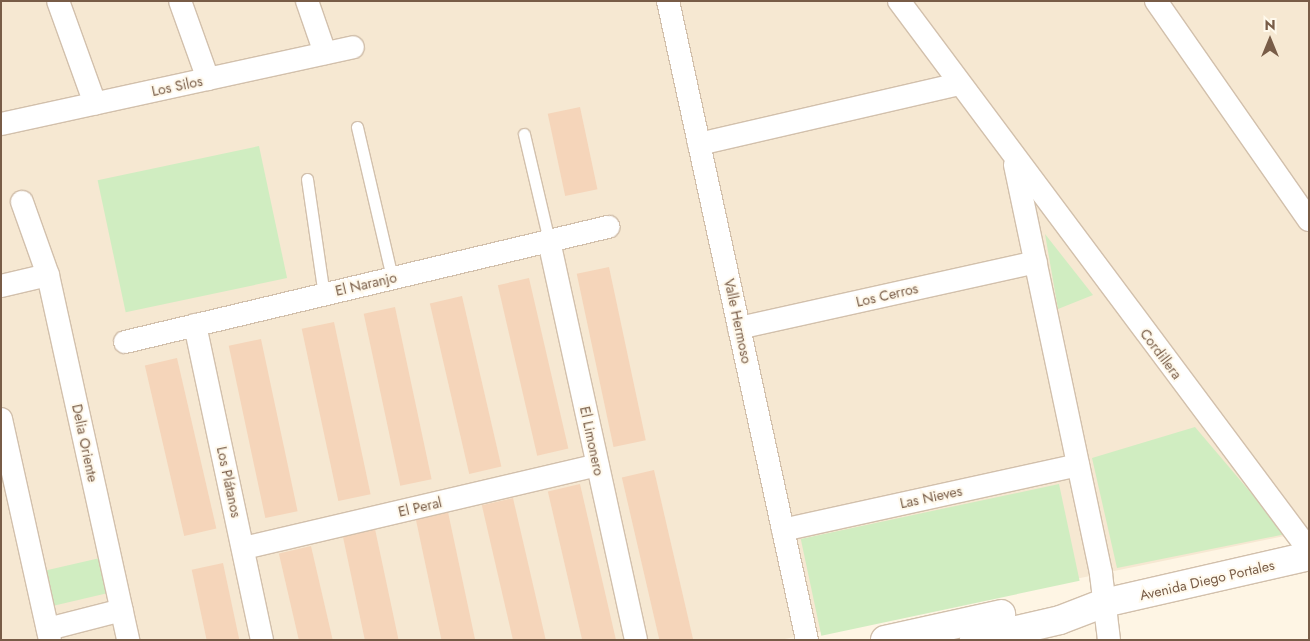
<!DOCTYPE html>
<meta charset="utf-8">
<style>
body{margin:0}
#map{position:relative;width:1310px;height:641px;overflow:hidden;background:#fef5e4;font-family:Jost,sans-serif}
div>[style]{position:absolute}
.residential>*{inset:0;background:#f6e8d2}
.green>*{inset:0;background:#d0edc1;transform-origin:0 0}
.building>*{inset:0;background:#f5d5ba;transform-origin:0 0}
.roads{filter:drop-shadow(1px 0 #d2c0ac) drop-shadow(-1px 0 #d2c0ac) drop-shadow(0 1px #d2c0ac) drop-shadow(0 -1px #d2c0ac)}
.service>*{height:11px;margin:-5.5px;padding:0 5.5px;transform-origin:5.5px;border-radius:5.5px;background:#fff}
.minor>*{height:22px;margin:-11px;padding:0 11px;transform-origin:11px;border-radius:11px;background:#fff}
.secondary>*{height:28px;margin:-14px;padding:0 14px;transform-origin:14px;border-radius:14px;background:#fff}
span{translate:-50% -50%;white-space:nowrap;text-align:center;line-height:1.15;-webkit-text-stroke:4px #fff9ec;paint-order:stroke}
.street-label{font-size:14px;color:#785c47}
.frame{position:absolute;inset:0;border:2px solid #785c47;pointer-events:none}
.north{position:absolute;left:1245px;top:15px;width:50px;height:50px;-webkit-text-stroke:4px #fff9ec;paint-order:stroke;rotate:0deg;font-size:14px;font-weight:700;line-height:20px;text-align:center;color:#785c47}
.north::after{content:'';display:block;margin:auto;width:18px;height:22px;background:#785c47;clip-path:polygon(50% 0,100% 100%,50% 72%,0 100%)}
</style>
<div id="map">
<div class="residential">
<div style="clip-path:polygon(1px 1px,1309px 1px,1309px 531px,780px 640px,1px 640px)"></div>
</div>
<div class="green">
<div style="left:259px;top:146px;width:135px;height:165px;rotate:78deg"></div>
<div style="clip-path:polygon(1045px 234px,1093px 295px,1058px 309px)"></div>
<div style="clip-path:polygon(1195px 427px,1286px 534px,1117px 568px,1092px 458px)"></div>
<div style="left:1059px;top:484px;width:99px;height:264px;rotate:78deg"></div>
<div style="left:100px;top:558px;width:36px;height:57px;rotate:77deg"></div>
</div>
<div class="building">
<div style="left:580px;top:107px;width:84px;height:33px;rotate:78deg"></div>
<div style="left:609px;top:267px;width:177px;height:33px;rotate:78deg"></div>
<div style="left:529px;top:278px;width:175px;height:32px;rotate:77deg"></div>
<div style="left:462px;top:296px;width:175px;height:33px;rotate:77deg"></div>
<div style="left:395px;top:307px;width:176px;height:32px;rotate:78deg"></div>
<div style="left:334px;top:322px;width:176px;height:33px;rotate:78deg"></div>
<div style="left:261px;top:339px;width:176px;height:33px;rotate:78deg"></div>
<div style="left:177px;top:358px;width:175px;height:33px;rotate:77deg"></div>
<div style="left:654px;top:470px;width:174px;height:33px;rotate:77deg"></div>
<div style="left:580px;top:484px;width:160px;height:33px;rotate:77deg"></div>
<div style="left:513px;top:498px;width:146px;height:32px;rotate:77deg"></div>
<div style="left:448px;top:512px;width:131px;height:33px;rotate:78deg"></div>
<div style="left:375px;top:529px;width:114px;height:33px;rotate:78deg"></div>
<div style="left:311px;top:546px;width:96px;height:33px;rotate:77deg"></div>
<div style="left:223px;top:563px;width:79px;height:32px;rotate:78deg"></div>
</div>
<div class="roads">
<div class="service">
<div style="left:357px;top:127px;width:155px;rotate:76.9deg"></div>
<div style="left:524px;top:134px;width:110px;rotate:76.8deg"></div>
<div style="left:307px;top:179px;width:117px;rotate:81.7deg"></div>
</div>
<div class="minor">
<div style="left:58px;top:1px;width:109px;rotate:70.2deg"></div>
<div style="left:180px;top:1px;width:83px;rotate:70.3deg"></div>
<div style="left:307px;top:1px;width:55px;rotate:70.9deg"></div>
<div style="left:668px;top:1px;width:654px;rotate:77.73deg"></div>
<div style="left:899px;top:1px;width:685px;rotate:53.25deg"></div>
<div style="left:1156px;top:1px;width:267px;rotate:55.1deg"></div>
<div style="left:1px;top:124px;width:360px;rotate:-12.3deg"></div>
<div style="left:699px;top:144px;width:267px;rotate:-13deg"></div>
<div style="left:1015px;top:165px;width:418px;rotate:78.1deg"></div>
<div style="left:1101px;top:574px;width:66px;rotate:83.1deg"></div>
<div style="left:22px;top:202px;width:77px;rotate:70.4deg"></div>
<div style="left:48px;top:275px;width:374px;rotate:77.6deg"></div>
<div style="left:549px;top:241px;width:408px;rotate:77.7deg"></div>
<div style="left:1px;top:286px;width:48px;rotate:-13.2deg"></div>
<div style="left:195px;top:325px;width:322px;rotate:78deg"></div>
<div style="left:739px;top:328px;width:304px;rotate:-12.5deg"></div>
<div style="left:125px;top:342px;width:497px;rotate:-13.4deg"></div>
<div style="left:1px;top:419px;width:226px;rotate:77.5deg"></div>
<div style="left:783px;top:530px;width:302px;rotate:-12.4deg"></div>
<div style="left:244px;top:548px;width:363px;rotate:-13.2deg"></div>
<div style="left:48px;top:629px;width:76px;rotate:-14.4deg"></div>
</div>
<div class="secondary">
<div style="left:885px;top:640px;width:119px;rotate:-12.6deg"></div>
<div style="left:974px;top:640px;width:88px;rotate:-13.1deg"></div>
<div style="left:1060px;top:620px;width:47px;rotate:-21.1deg"></div>
<div style="left:1104px;top:603px;width:210px;rotate:-12.9deg"></div>
</div>
</div>
<div class="street-label">
<span style="left:177px;top:86px;rotate:-12deg">Los Silos</span>
<span style="left:366px;top:284px;rotate:-13deg">El Naranjo</span>
<span style="left:887px;top:295px;rotate:-13deg">Los Cerros</span>
<span style="left:738px;top:321px;rotate:78deg">Valle Hermoso</span>
<span style="left:1161px;top:354px;rotate:53deg">Cordillera</span>
<span style="left:592px;top:441px;rotate:78deg">El Limonero</span>
<span style="left:85px;top:443px;rotate:78deg">Delia Oriente</span>
<span style="left:229px;top:482px;rotate:78deg">Los Plátanos</span>
<span style="left:931px;top:497px;rotate:-12deg">Las Nieves</span>
<span style="left:420px;top:507px;rotate:-13deg">El Peral</span>
<span style="left:1207px;top:580px;rotate:-13deg">Avenida Diego Portales</span>
</div>
<div class="frame"></div>
<div class="north">N</div>
</div>
